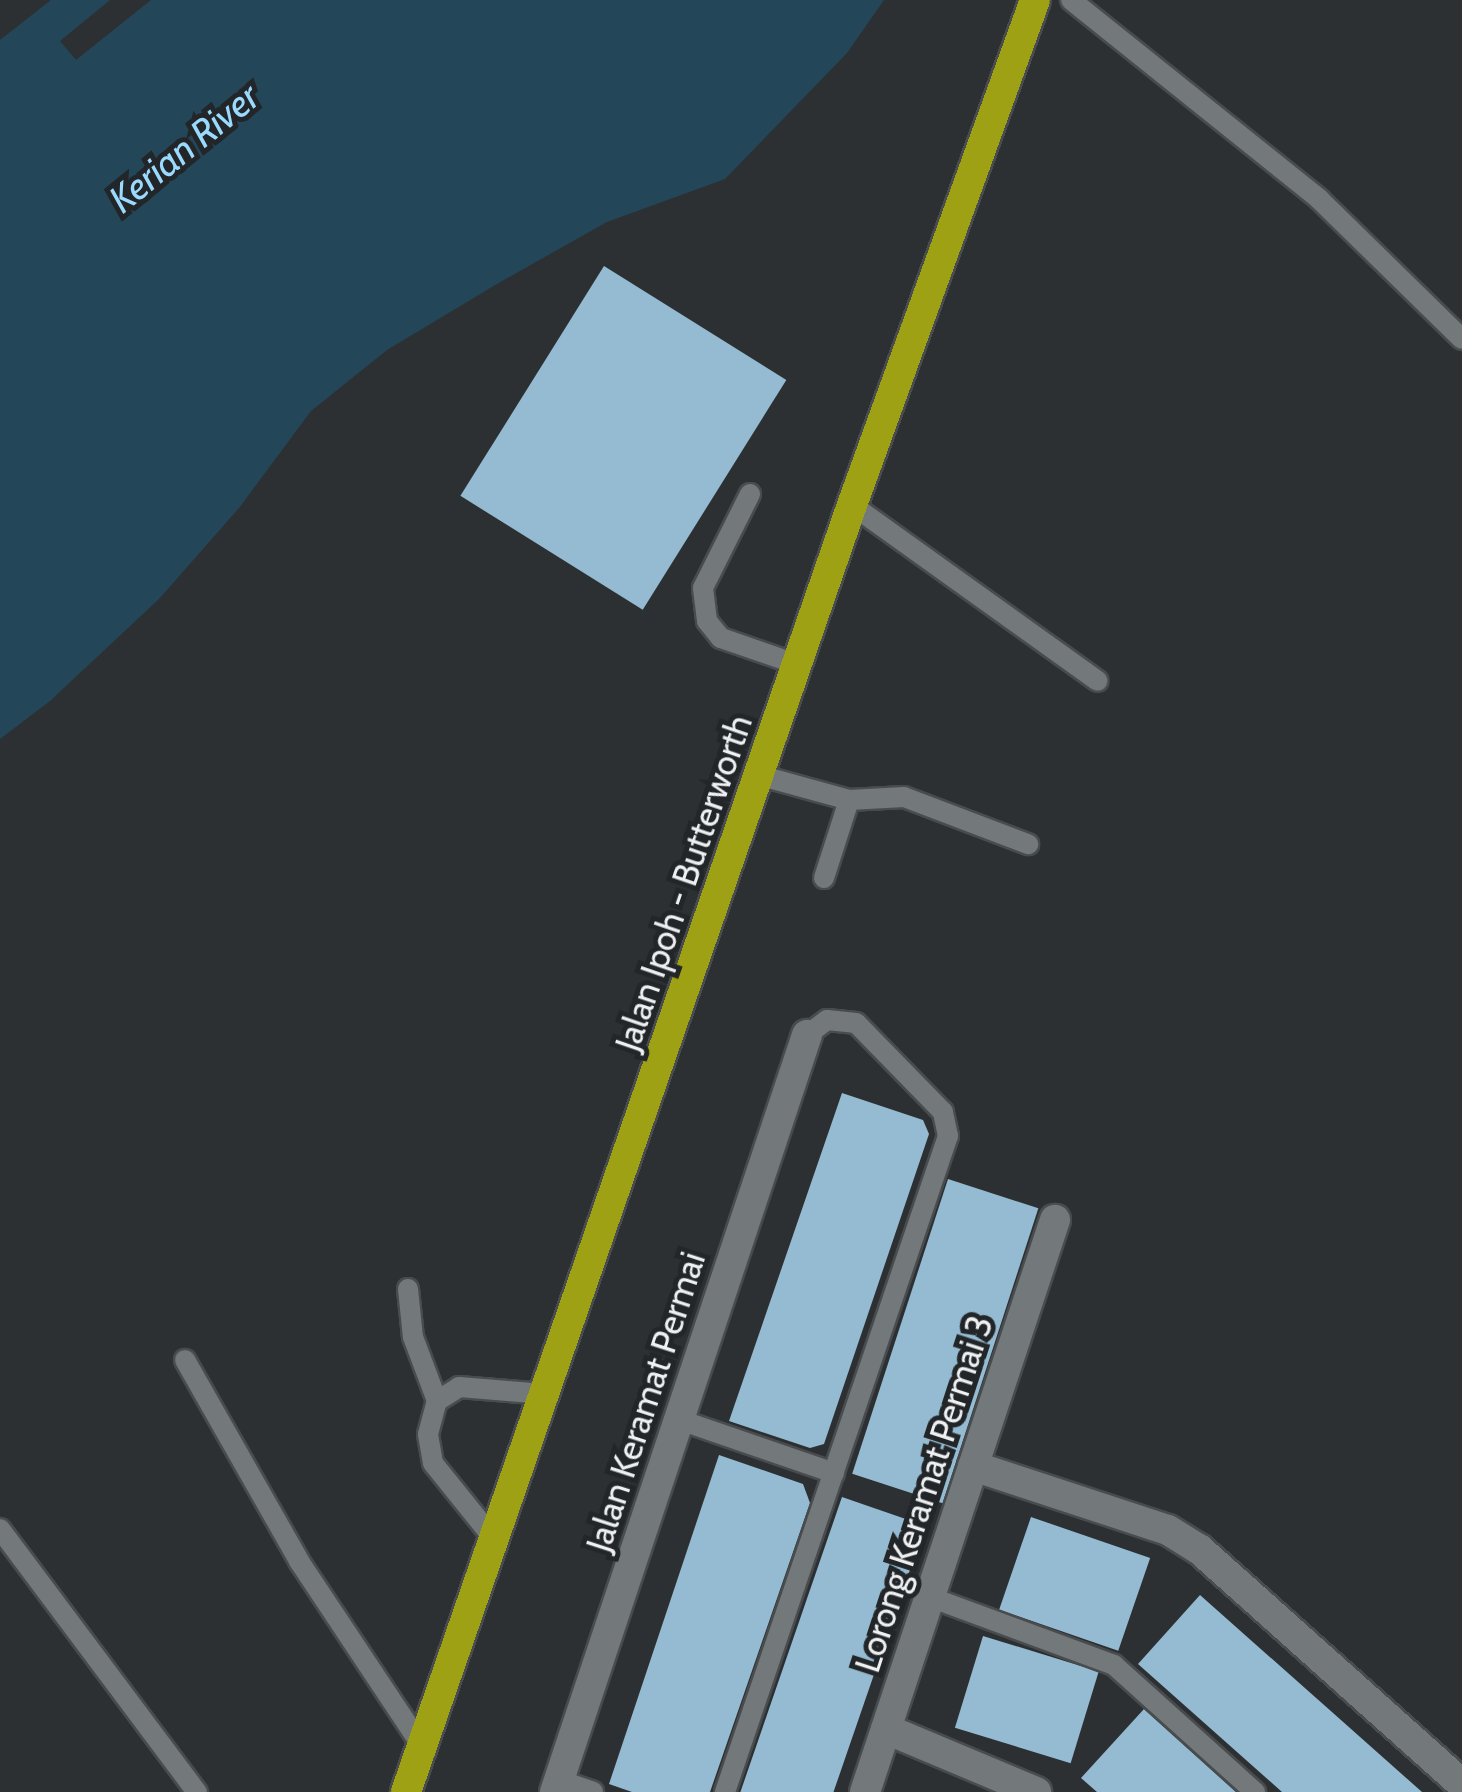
<!DOCTYPE html>
<style>
body{margin:0}
#map{position:relative;width:1462px;height:1792px;overflow:hidden;background:#2c3032;font-family:Cabin,sans-serif}
div>[style]{position:absolute}
.water>*{inset:0;background:#244659}
.pier>*{inset:0;background:#2c3032}
.building>*{inset:0;background:#95bbd2;transform-origin:0 0}
.roads{filter:drop-shadow(2px 0 #484c4e) drop-shadow(-2px 0 #484c4e) drop-shadow(0 2px #484c4e) drop-shadow(0 -2px #484c4e)}
.lane>*{height:20px;margin:-10px;padding:0 10px;transform-origin:10px;border-radius:10px;background:#73787a}
.street>*{height:30px;margin:-15px;padding:0 15px;transform-origin:15px;border-radius:15px;background:#73787a}
.highway>*{height:30px;margin:-15px;padding:0 15px;transform-origin:15px;border-radius:15px;background:#9fa114}
span{translate:-50% -50%;white-space:nowrap;text-align:center;line-height:1.15;-webkit-text-stroke:10px #222628;paint-order:stroke}
.street-label{font-size:35px;color:#eef0f2}
.water-label{font-size:38px;color:#9bdaff;font-style:italic}
</style>
<div id="map">
<div class="water">
<div style="clip-path:polygon(51px 0,884px 0,847px 53px,725px 179px,607px 222px,502px 281px,387px 350px,311px 411px,239px 508px,159px 599px,50px 701px,0 739px,0 40px)"></div>
</div>
<div class="pier">
<div style="clip-path:polygon(110px 0,151px 0,76px 60px,60px 41px)"></div>
</div>
<div class="building">
<div style="left:604px;top:266px;width:215px;height:271px;rotate:32deg"></div>
<div style="clip-path:polygon(842px 1093px,923px 1120px,929px 1134px,824px 1444px,810px 1448px,729px 1421px)"></div>
<div style="left:948px;top:1179px;width:95px;height:310px;rotate:18deg"></div>
<div style="clip-path:polygon(719px 1455px,803px 1484px,810px 1503px,710px 1792px,632px 1792px,609px 1784px)"></div>
<div style="left:842px;top:1497px;width:88px;height:312px;rotate:19deg"></div>
<div style="left:1031px;top:1517px;width:126px;height:98px;rotate:19deg"></div>
<div style="clip-path:polygon(1200px 1595px,1422px 1792px,1282px 1792px,1138px 1664px)"></div>
<div style="left:983px;top:1636px;width:121px;height:96px;rotate:17deg"></div>
<div style="clip-path:polygon(1144px 1709px,1236px 1792px,1097px 1792px,1081px 1778px)"></div>
</div>
<div class="roads">
<div class="lane">
<div style="left:1071px;top:0;width:318px;rotate:38.7deg"></div>
<div style="left:1319px;top:199px;width:200px;rotate:44.4deg"></div>
<div style="left:750px;top:494px;width:105px;rotate:116.6deg"></div>
<div style="left:703px;top:588px;width:33px;rotate:83deg"></div>
<div style="left:707px;top:621px;width:22px;rotate:51deg"></div>
<div style="left:721px;top:638px;width:83px;rotate:19.1deg"></div>
<div style="left:852px;top:505px;width:302px;rotate:35.6deg"></div>
<div style="left:762px;top:776px;width:90px;rotate:15.4deg"></div>
<div style="left:849px;top:800px;width:55px;rotate:-3.1deg"></div>
<div style="left:904px;top:797px;width:133px;rotate:20.8deg"></div>
<div style="left:824px;top:878px;width:82px;rotate:-72.2deg"></div>
<div style="left:408px;top:1289px;width:48px;rotate:84.1deg"></div>
<div style="left:413px;top:1337px;width:68px;rotate:69.4deg"></div>
<div style="left:185px;top:1360px;width:231px;rotate:60.4deg"></div>
<div style="left:299px;top:1561px;width:222px;rotate:56.4deg"></div>
<div style="left:680px;top:1420px;width:163px;rotate:19deg"></div>
<div style="left:0;top:1529px;width:329px;rotate:53.2deg"></div>
<div style="left:494px;top:1539px;width:97px;rotate:-128.8deg"></div>
<div style="left:433px;top:1463px;width:29px;rotate:-100deg"></div>
<div style="left:428px;top:1434px;width:34px;rotate:-75deg"></div>
<div style="left:437px;top:1401px;width:26px;rotate:-32deg"></div>
<div style="left:459px;top:1387px;width:86px;rotate:4.7deg"></div>
<div style="left:930px;top:1597px;width:196px;rotate:20.3deg"></div>
<div style="left:1114px;top:1665px;width:190px;rotate:42deg"></div>
<div style="left:559px;top:1780px;width:36px;rotate:19deg"></div>
<div style="left:725px;top:1792px;width:693px;rotate:-71.23deg"></div>
<div style="left:948px;top:1136px;width:25px;rotate:-102deg"></div>
<div style="left:943px;top:1112px;width:124px;rotate:-134.3deg"></div>
<div style="left:856px;top:1023px;width:29px;rotate:-174deg"></div>
<div style="left:827px;top:1020px;width:25px;rotate:143deg"></div>
</div>
<div class="street">
<div style="left:973px;top:1466px;width:205px;rotate:18.2deg"></div>
<div style="left:1168px;top:1530px;width:36px;rotate:32deg"></div>
<div style="left:1199px;top:1549px;width:353px;rotate:41.8deg"></div>
<div style="left:886px;top:1729px;width:163px;rotate:22.8deg"></div>
<div style="left:555px;top:1792px;width:798px;rotate:-71.59deg"></div>
<div style="left:865px;top:1792px;width:603px;rotate:-71.63deg"></div>
</div>
<div class="highway">
<div style="left:406px;top:1792px;width:1362px;rotate:-70.89deg"></div>
<div style="left:852px;top:505px;width:537px;rotate:-70.08deg"></div>
</div>
</div>
<div class="street-label">
<span style="left:684px;top:883px;rotate:-71deg">Jalan Ipoh - Butterworth</span>
<span style="left:646px;top:1402px;rotate:-72deg">Jalan Keramat Permai</span>
<span style="left:924px;top:1494px;rotate:-72deg">Lorong Keramat Permai 3</span>
</div>
<div class="water-label">
<span style="left:184px;top:148px;rotate:-39deg">Kerian River</span>
</div>
</div>
